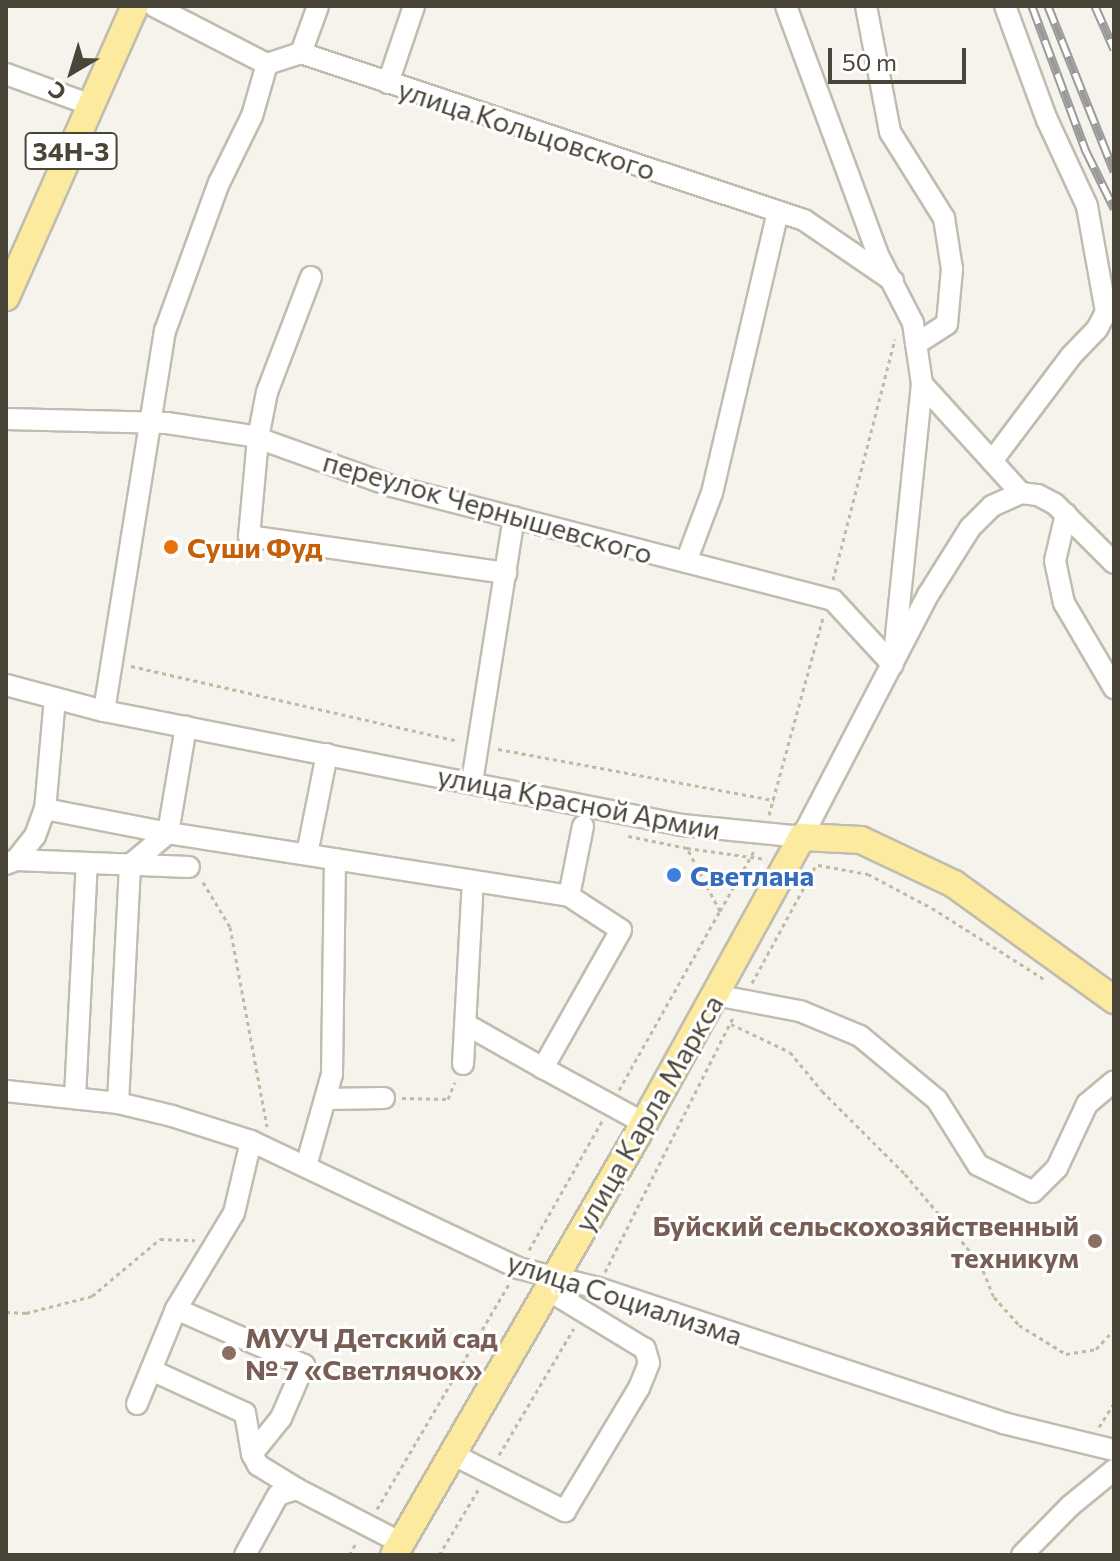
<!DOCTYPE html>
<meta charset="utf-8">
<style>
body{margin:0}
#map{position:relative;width:1120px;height:1561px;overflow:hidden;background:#f5f3ec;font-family:Commissioner,sans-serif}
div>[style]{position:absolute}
.path>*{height:3px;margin-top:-1.5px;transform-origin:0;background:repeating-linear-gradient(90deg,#c2baa0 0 4px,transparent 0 8px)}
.roads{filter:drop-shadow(2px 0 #c1bcae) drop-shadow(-2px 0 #c1bcae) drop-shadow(0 2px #c1bcae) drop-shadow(0 -2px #c1bcae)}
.minor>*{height:20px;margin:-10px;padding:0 10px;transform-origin:10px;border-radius:10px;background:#fff}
.major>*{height:26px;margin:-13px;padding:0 13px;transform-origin:13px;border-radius:13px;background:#fceb9f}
.rail>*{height:9px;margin-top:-4.5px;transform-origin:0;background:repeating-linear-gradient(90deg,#fff 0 18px,#9a9a9a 0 36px);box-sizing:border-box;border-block:2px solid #9a9a9a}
.dots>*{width:22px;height:22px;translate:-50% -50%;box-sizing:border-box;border:4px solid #fff;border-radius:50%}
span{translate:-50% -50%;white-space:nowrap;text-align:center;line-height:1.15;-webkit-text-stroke:6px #fff;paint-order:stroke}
.shield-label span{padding:2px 6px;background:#fff;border:2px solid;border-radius:6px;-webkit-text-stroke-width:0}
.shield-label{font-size:26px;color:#4a4539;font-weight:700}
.street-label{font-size:28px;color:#4a4539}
.food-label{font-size:28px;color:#c56008;font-weight:700}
.left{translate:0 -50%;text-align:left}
.shop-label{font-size:28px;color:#366cbe;font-weight:700}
.education-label{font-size:28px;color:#785e54;font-weight:700}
.right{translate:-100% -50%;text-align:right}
.frame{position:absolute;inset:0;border:8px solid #4a4539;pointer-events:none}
.north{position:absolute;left:32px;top:32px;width:80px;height:80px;-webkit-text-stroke:6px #fff;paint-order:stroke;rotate:218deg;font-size:22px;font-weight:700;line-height:32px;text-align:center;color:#4a4539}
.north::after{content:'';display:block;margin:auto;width:28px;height:36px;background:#4a4539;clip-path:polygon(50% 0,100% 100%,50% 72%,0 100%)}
.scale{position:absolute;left:828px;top:48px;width:138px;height:36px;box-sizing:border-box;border:4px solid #4a4539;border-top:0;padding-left:10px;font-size:24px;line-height:28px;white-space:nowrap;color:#4a4539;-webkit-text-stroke:6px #fff;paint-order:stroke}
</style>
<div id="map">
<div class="path">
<div style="left:833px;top:580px;width:249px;rotate:-75.6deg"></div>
<div style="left:131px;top:666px;width:336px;rotate:12.9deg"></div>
<div style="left:498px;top:749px;width:281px;rotate:10.5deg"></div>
<div style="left:769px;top:815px;width:204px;rotate:-74.7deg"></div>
<div style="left:687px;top:848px;width:80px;rotate:7.9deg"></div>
<div style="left:818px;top:865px;width:51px;rotate:10.2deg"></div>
<div style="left:868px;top:874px;width:72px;rotate:28deg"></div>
<div style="left:932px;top:908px;width:133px;rotate:32.4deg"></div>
<div style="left:203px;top:882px;width:52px;rotate:59deg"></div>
<div style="left:230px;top:927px;width:203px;rotate:79.5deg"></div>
<div style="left:720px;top:911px;width:69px;rotate:-60.5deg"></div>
<div style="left:752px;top:983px;width:134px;rotate:-61.5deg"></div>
<div style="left:731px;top:1024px;width:65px;rotate:25.4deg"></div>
<div style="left:790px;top:1052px;width:50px;rotate:50.6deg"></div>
<div style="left:822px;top:1091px;width:117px;rotate:45deg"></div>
<div style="left:905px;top:1174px;width:116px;rotate:49.9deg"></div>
<div style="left:980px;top:1263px;width:37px;rotate:68deg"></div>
<div style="left:994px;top:1297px;width:38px;rotate:48deg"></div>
<div style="left:1019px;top:1325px;width:55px;rotate:31.7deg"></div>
<div style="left:1066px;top:1354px;width:30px;rotate:-9deg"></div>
<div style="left:1096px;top:1349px;width:26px;rotate:-47deg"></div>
<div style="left:619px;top:1090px;width:206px;rotate:-60.6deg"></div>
<div style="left:720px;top:911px;width:71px;rotate:-117.6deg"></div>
<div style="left:687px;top:848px;width:60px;rotate:-168.5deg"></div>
<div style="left:402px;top:1098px;width:46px;rotate:1.2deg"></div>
<div style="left:448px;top:1099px;width:18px;rotate:-68deg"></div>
<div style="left:529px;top:1250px;width:148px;rotate:-60.5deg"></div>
<div style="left:605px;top:1272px;width:284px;rotate:-63.3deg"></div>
<div style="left:6px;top:1312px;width:20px;rotate:3deg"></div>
<div style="left:26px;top:1313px;width:68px;rotate:-14.4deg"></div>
<div style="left:92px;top:1296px;width:89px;rotate:-40deg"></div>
<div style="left:160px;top:1239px;width:35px;rotate:2deg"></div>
<div style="left:1099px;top:1427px;width:28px;rotate:-58deg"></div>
<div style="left:499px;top:1455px;width:147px;rotate:-59.4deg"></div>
<div style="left:377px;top:1509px;width:261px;rotate:-59.6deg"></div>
<div style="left:349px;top:1555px;width:14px;rotate:-60deg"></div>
<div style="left:439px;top:1555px;width:76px;rotate:-59deg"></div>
</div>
<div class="roads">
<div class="minor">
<div style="left:154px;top:6px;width:127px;rotate:27.2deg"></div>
<div style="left:267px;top:64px;width:36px;rotate:-18deg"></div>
<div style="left:301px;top:53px;width:530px;rotate:18.37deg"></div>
<div style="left:804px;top:220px;width:108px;rotate:34.4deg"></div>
<div style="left:786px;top:6px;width:268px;rotate:69.7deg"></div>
<div style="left:879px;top:257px;width:74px;rotate:62.7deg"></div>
<div style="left:913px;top:323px;width:62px;rotate:81.6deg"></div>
<div style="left:922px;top:384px;width:271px;rotate:95.9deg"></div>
<div style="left:866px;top:6px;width:128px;rotate:79.2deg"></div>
<div style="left:890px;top:132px;width:102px;rotate:57.9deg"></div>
<div style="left:944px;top:218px;width:52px;rotate:81.1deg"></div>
<div style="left:952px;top:269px;width:55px;rotate:95.2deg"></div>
<div style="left:947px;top:324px;width:37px;rotate:147deg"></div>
<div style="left:301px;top:53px;width:50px;rotate:-70.1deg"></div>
<div style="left:6px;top:74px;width:90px;rotate:20deg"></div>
<div style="left:388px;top:83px;width:81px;rotate:-71.3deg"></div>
<div style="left:311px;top:277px;width:123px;rotate:110.9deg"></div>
<div style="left:267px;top:392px;width:47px;rotate:101.1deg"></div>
<div style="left:258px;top:438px;width:98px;rotate:95.2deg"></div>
<div style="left:249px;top:536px;width:260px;rotate:8.2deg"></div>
<div style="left:922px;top:384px;width:147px;rotate:47.8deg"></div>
<div style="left:1021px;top:493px;width:17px;rotate:7deg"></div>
<div style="left:1038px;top:495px;width:19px;rotate:28deg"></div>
<div style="left:1055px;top:504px;width:83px;rotate:45deg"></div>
<div style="left:6px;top:419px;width:161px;rotate:1.4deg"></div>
<div style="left:167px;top:423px;width:86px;rotate:8.7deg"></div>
<div style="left:252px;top:436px;width:149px;rotate:19.7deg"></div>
<div style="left:392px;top:486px;width:455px;rotate:14.5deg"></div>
<div style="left:833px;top:600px;width:88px;rotate:47.3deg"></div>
<div style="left:992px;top:461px;width:131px;rotate:-53deg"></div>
<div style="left:1071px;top:356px;width:37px;rotate:-46deg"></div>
<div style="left:1097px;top:329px;width:19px;rotate:-62deg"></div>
<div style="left:1106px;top:312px;width:108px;rotate:-100.2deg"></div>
<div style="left:1087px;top:206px;width:95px;rotate:-114.9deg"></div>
<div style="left:1047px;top:120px;width:121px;rotate:-110.2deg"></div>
<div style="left:1066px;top:514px;width:48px;rotate:103.2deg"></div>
<div style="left:1055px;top:561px;width:43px;rotate:77.9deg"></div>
<div style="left:1064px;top:603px;width:99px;rotate:59.5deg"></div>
<div style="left:686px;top:562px;width:74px;rotate:-69.4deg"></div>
<div style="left:712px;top:493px;width:289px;rotate:-76.8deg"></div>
<div style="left:6px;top:685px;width:101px;rotate:14.9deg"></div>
<div style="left:104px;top:711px;width:589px;rotate:11.16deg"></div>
<div style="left:682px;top:825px;width:121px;rotate:5.7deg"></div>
<div style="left:802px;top:837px;width:273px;rotate:-62.5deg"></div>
<div style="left:928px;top:595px;width:79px;rotate:-57.9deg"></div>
<div style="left:970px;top:528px;width:31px;rotate:-45deg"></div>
<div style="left:992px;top:506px;width:32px;rotate:-24deg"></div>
<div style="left:55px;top:698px;width:111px;rotate:95.1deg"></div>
<div style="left:45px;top:809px;width:125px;rotate:11deg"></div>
<div style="left:168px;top:833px;width:406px;rotate:8.9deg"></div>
<div style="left:104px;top:711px;width:385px;rotate:-80.9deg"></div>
<div style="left:165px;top:331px;width:158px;rotate:-70deg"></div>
<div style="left:219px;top:183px;width:75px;rotate:-63.8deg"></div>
<div style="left:252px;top:116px;width:54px;rotate:-73.9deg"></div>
<div style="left:472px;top:782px;width:268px;rotate:-81deg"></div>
<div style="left:583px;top:826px;width:71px;rotate:101.3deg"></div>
<div style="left:569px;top:896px;width:62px;rotate:33.2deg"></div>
<div style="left:621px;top:930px;width:159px;rotate:119.5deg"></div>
<div style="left:543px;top:1068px;width:115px;rotate:28.6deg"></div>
<div style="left:307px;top:854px;width:102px;rotate:-78.7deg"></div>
<div style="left:16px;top:860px;width:173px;rotate:2.3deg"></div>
<div style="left:6px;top:864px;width:11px;rotate:-22deg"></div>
<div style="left:16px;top:860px;width:31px;rotate:-52deg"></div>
<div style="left:35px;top:836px;width:29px;rotate:-70deg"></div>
<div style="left:715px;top:995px;width:86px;rotate:10.7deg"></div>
<div style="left:800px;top:1011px;width:65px;rotate:22.6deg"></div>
<div style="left:860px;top:1036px;width:100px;rotate:39.7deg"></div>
<div style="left:937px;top:1100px;width:77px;rotate:57.8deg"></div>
<div style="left:978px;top:1165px;width:61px;rotate:26.1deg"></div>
<div style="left:1033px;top:1192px;width:34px;rotate:-45deg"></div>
<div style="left:1057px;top:1168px;width:71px;rotate:-64.9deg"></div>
<div style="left:1087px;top:1104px;width:35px;rotate:-40deg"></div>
<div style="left:467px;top:1025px;width:87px;rotate:29.5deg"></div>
<div style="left:463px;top:1064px;width:183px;rotate:-86.9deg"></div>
<div style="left:6px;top:1091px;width:113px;rotate:6.1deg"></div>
<div style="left:118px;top:1103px;width:56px;rotate:13.5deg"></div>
<div style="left:172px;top:1116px;width:83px;rotate:17.6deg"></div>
<div style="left:251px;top:1141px;width:296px;rotate:25.4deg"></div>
<div style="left:518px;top:1268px;width:82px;rotate:14deg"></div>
<div style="left:598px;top:1288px;width:427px;rotate:18.4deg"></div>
<div style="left:1003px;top:1423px;width:114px;rotate:13.7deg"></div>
<div style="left:75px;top:1097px;width:234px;rotate:-87.1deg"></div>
<div style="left:326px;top:1099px;width:58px;rotate:-1deg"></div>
<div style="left:118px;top:1103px;width:238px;rotate:-87.1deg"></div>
<div style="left:130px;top:865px;width:50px;rotate:-40.1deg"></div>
<div style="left:168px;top:833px;width:108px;rotate:-80.4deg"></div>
<div style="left:306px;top:1166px;width:96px;rotate:-74.2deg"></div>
<div style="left:332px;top:1074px;width:215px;rotate:-89.2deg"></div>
<div style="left:176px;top:1309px;width:140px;rotate:23.6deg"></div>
<div style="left:304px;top:1365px;width:58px;rotate:113.5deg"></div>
<div style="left:281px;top:1418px;width:46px;rotate:128.9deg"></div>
<div style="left:151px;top:1370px;width:103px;rotate:24.6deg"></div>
<div style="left:245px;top:1413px;width:42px;rotate:80.3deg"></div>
<div style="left:252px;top:1454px;width:13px;rotate:61deg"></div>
<div style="left:258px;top:1465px;width:46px;rotate:31.6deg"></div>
<div style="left:137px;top:1404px;width:103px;rotate:-67.7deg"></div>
<div style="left:176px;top:1309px;width:112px;rotate:-58.9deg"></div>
<div style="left:234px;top:1213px;width:74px;rotate:-76.7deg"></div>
<div style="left:452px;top:1454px;width:127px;rotate:26.8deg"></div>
<div style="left:565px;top:1511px;width:144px;rotate:-59deg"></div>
<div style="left:639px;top:1388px;width:27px;rotate:-68deg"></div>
<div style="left:649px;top:1363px;width:15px;rotate:-106deg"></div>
<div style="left:645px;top:1349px;width:114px;rotate:-148.7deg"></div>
<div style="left:245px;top:1555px;width:68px;rotate:-61.2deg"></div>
<div style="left:278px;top:1495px;width:20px;rotate:-18deg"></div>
<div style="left:297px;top:1489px;width:117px;rotate:27.4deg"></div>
<div style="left:1022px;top:1555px;width:69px;rotate:-45.6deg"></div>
<div style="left:1070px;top:1506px;width:57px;rotate:-39.3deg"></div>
</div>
<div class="major">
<div style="left:6px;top:297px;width:318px;rotate:-66.1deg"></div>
<div style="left:394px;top:1555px;width:499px;rotate:-59.9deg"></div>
<div style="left:644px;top:1123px;width:327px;rotate:-61.1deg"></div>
<div style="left:802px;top:837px;width:59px;rotate:2.9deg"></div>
<div style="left:861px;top:840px;width:103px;rotate:25.3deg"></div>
<div style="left:954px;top:884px;width:198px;rotate:35.9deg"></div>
</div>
</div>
<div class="rail">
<div style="left:1032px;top:6px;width:155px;rotate:69.6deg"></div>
<div style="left:1086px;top:151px;width:64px;rotate:63.8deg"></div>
<div style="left:1048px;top:6px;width:178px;rotate:68.2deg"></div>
<div style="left:1095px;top:6px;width:47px;rotate:66.2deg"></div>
</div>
<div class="dots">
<div style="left:171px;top:547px;background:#e8710a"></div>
<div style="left:674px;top:875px;background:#3f7fe0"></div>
<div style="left:1095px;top:1241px;background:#8d6e63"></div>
<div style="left:229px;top:1353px;background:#8d6e63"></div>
</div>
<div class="shield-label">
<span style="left:71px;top:151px">34Н-3</span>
</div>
<div class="street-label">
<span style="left:527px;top:129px;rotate:18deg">улица Кольцовского</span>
<span style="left:488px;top:507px;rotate:16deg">переулок Чернышевского</span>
<span style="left:579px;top:802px;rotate:11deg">улица Красной Армии</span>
<span style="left:648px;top:1113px;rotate:-60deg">улица Карла Маркса</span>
<span style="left:625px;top:1298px;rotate:18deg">улица Социализма</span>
</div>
<div class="food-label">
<span class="left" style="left:187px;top:547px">Суши Фуд</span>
</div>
<div class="shop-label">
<span class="left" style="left:690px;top:875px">Светлана</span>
</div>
<div class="education-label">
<span class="right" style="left:1079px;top:1241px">Буйский сельскохозяйственный<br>техникум</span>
<span class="left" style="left:245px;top:1353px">МУУЧ Детский сад<br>№ 7 «Светлячок»</span>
</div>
<div class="frame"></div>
<div class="north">С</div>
<div class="scale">50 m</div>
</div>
